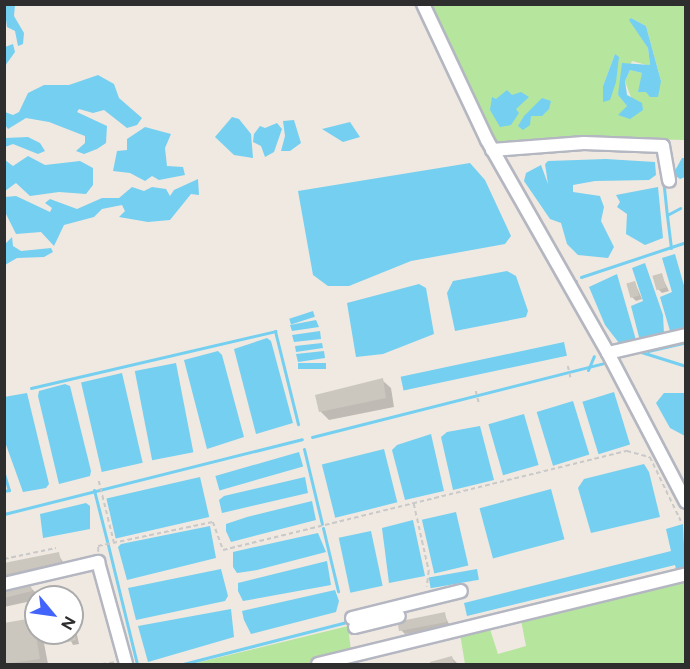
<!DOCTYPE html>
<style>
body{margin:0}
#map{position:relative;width:690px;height:669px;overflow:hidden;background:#efe9e1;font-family:Figtree,sans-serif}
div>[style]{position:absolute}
.green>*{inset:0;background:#b6e59e}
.water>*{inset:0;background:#75cff0;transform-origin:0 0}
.shadow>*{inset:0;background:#0003}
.stream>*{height:3px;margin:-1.5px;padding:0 1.5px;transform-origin:1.5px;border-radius:1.5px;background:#75cff0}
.building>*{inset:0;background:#cbc7bf;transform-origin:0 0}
.path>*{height:1.5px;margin-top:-0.75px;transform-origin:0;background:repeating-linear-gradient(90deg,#c9c9c9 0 4.5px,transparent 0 7.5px)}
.roads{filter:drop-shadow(2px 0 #b4b7c1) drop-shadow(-2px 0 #b4b7c1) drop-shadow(0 2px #b4b7c1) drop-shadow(0 -2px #b4b7c1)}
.minor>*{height:12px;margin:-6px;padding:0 6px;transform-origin:6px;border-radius:6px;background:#fff}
span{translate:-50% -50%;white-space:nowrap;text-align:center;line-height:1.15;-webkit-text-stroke:4.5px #fff;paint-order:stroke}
.frame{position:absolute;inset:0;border:6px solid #2e2e2e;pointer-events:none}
.north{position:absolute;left:24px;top:585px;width:60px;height:60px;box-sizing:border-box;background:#fff;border:2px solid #ababab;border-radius:50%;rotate:119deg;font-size:16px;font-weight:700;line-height:24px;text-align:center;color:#2e2e2e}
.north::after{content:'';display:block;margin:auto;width:21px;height:27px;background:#4264fb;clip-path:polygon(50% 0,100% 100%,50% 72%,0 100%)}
</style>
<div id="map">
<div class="green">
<div style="clip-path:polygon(evenodd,425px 5px,685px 5px,685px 140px,589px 138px,494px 147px,425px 5px,631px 18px,646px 26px,661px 81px,642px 81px,642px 73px,630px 70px,625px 81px,632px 100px,630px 119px,627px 106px,618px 95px,632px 61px,650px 66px,648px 48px,631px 18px,425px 5px,615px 54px,618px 61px,603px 102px,603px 86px,615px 54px)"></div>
<div style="clip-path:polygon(685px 576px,685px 664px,465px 664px,460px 634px,489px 626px,498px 654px,526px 646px,521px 620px)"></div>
<div style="clip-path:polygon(348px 626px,351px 651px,307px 664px,192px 664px)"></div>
</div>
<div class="water">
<div style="clip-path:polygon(4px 5px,15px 5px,14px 16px,24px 33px,23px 44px,18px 46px,15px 31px,7px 27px)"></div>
<div style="clip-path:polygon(631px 18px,646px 26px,661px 81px,658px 97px,650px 97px,646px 92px,638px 92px,642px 73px,630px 70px,625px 81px,627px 95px,642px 103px,643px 110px,630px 119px,618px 115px,627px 106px,618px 95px,622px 63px,650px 65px,648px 48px,629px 20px)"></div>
<div style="clip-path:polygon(13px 44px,15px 52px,5px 66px,5px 47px)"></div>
<div style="clip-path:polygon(615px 54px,619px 57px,616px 82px,610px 100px,603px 102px,603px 86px)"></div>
<div style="clip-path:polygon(98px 75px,114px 84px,119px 98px,142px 118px,137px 125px,127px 128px,104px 110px,93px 113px,79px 109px,77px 112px,107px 126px,106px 143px,97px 149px,84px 154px,76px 151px,85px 143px,85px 136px,49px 122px,26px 118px,8px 129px,5px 125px,5px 112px,13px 115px,19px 112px,28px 93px,44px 85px,69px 85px)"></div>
<div style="clip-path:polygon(507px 90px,512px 95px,521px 92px,529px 97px,516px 109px,519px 113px,511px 125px,500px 127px,490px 110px,492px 97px,496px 99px)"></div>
<div style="clip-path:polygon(542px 98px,551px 101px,549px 109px,542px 116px,531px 116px,530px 125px,523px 130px,518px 126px,524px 116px)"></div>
<div style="clip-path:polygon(232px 117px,239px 119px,251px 134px,253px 158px,234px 155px,215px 137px)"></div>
<div style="clip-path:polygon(294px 120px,301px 143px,290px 151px,281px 151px,285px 136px,283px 121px)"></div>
<div style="clip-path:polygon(350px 122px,360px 137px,343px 142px,322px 129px)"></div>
<div style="clip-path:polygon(277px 123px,282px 129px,274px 152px,265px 157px,261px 146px,253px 142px,254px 134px,260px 126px,265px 128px)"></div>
<div style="clip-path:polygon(145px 127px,171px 134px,165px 148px,167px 166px,183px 167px,185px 175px,159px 180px,152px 176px,145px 181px,130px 173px,113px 171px,117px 151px,127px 150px,127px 139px)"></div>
<div style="clip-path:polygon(28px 137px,40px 143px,45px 151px,38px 154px,13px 144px,5px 147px,5px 138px)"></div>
<div style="clip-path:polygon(28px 156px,45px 165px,80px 161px,93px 168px,93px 185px,86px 194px,59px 192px,30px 196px,16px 183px,5px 191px,5px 160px,13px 166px)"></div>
<div style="clip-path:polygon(682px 158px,685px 158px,685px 177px,680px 179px,673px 174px)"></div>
<div style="clip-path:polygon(606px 159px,655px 162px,656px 175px,649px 180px,595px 181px,573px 185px,573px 192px,600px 196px,604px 207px,601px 221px,614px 247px,608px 258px,578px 255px,567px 244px,561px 223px,550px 219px,524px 181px,526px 173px,541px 165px,548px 184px,545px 164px,548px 161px)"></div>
<div style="clip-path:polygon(470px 163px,485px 180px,511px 236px,505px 244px,411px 261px,349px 286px,328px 286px,313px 275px,298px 191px)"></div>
<div style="clip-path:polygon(198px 179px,199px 195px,191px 194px,170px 220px,148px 222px,119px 217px,125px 211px,122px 205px,102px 209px,94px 217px,64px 225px,54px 246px,41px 232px,16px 234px,5px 212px,5px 197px,16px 196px,50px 212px,52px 208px,45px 203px,50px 199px,77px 209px,102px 198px,119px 198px,132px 187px,144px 191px,152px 187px,166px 189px,170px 196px,174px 190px)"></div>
<div style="clip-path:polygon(658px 187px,663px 238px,645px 245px,626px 234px,627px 214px,617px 207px,620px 202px,616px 195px)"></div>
<div style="clip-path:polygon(12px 237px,13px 246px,21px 251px,51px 248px,53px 252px,44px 257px,17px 258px,5px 265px,5px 244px)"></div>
<div style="clip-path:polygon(675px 254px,685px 289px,685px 327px,670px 331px,660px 297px,672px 292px,662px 258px)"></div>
<div style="clip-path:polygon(645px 263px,663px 315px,664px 333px,644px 339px,639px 337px,631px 306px,643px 301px,632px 268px)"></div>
<div style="clip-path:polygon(507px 271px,516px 276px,528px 311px,526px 317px,455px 331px,447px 293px,453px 281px)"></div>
<div style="clip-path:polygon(617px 274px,636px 340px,619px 343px,605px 325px,589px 287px)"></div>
<div style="clip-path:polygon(419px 284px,426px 288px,434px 334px,383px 354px,356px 357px,347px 303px)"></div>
<div style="left:313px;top:311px;width:6px;height:25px;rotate:72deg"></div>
<div style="clip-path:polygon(316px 320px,319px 327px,292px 331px,290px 325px)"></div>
<div style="clip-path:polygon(320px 331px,321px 339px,294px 342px,292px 335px)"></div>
<div style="clip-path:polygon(267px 338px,271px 341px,293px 423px,256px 434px,234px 349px)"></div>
<div style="left:564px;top:342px;width:14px;height:167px;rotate:78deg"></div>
<div style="clip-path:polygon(322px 343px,323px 348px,296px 352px,295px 346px)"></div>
<div style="clip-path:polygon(218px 351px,222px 355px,244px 437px,207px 449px,184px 360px)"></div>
<div style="clip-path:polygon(324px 351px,325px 358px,298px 362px,296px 354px)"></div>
<div style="left:176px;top:363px;width:91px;height:42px;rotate:79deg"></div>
<div style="left:326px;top:363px;width:6px;height:28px;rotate:90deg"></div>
<div style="left:122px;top:373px;width:92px;height:42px;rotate:77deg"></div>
<div style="clip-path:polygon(65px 384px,70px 386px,91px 471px,90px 476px,59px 484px,38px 396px,39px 391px)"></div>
<div style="left:614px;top:392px;width:55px;height:33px;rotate:73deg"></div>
<div style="clip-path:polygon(27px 393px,49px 484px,46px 488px,23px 492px,5px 442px,4px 397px)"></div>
<div style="clip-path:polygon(664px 393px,685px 393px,685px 436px,670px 428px,656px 403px)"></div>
<div style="left:573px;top:401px;width:56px;height:38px;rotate:73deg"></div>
<div style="left:524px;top:414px;width:53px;height:37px;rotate:74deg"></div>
<div style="clip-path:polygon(480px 426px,494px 480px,453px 490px,441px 437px,447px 432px)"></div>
<div style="clip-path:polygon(431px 434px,444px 491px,405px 500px,392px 450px,397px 445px)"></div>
<div style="left:384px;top:449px;width:55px;height:64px;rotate:76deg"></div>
<div style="left:299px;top:452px;width:15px;height:87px;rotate:74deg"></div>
<div style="clip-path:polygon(644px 464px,649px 472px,660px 517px,591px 533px,578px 488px,584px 479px)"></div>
<div style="left:200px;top:477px;width:41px;height:96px;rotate:77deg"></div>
<div style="clip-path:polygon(305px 477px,308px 493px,222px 513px,219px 500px,224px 496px)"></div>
<div style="left:551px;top:489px;width:52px;height:74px;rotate:75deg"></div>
<div style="clip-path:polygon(312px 501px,316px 520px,231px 542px,226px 531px,226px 524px,247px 517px)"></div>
<div style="clip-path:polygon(86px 503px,90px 506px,90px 529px,43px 538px,40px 514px)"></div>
<div style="left:456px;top:512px;width:55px;height:35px;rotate:77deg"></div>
<div style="clip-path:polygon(413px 520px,425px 576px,389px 583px,382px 528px)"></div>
<div style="clip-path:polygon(683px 524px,685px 567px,676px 569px,675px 565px,467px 616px,464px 603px,671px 551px,666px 529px)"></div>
<div style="clip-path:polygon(210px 526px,216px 558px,127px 580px,118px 547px,121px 544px)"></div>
<div style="left:371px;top:531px;width:56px;height:33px;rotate:78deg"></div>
<div style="clip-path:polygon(318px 533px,326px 552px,257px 570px,237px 573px,233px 567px,233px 552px)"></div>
<div style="clip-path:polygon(327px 561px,331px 585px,243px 601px,238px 591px,238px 583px)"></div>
<div style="clip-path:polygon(221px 569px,228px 596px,225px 601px,136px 620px,128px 588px)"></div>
<div style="left:477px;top:569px;width:11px;height:49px;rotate:80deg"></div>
<div style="clip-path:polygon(335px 590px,339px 601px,336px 612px,251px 634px,244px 620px,242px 611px)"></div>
<div style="clip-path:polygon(231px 609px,234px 637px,148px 662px,138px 626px)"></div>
</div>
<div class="shadow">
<div style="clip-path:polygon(661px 275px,669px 291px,662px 293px,658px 289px)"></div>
<div style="clip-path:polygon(635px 283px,642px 299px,636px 301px,632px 297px)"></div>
<div style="clip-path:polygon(382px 380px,391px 388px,394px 407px,329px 420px,320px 411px)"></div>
<div style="clip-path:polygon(58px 554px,68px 570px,4px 590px,4px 564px)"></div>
<div style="clip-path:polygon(31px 588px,39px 596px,36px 600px,4px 607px,4px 593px)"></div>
<div style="clip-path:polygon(72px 612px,79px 644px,73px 645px,67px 633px,72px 633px)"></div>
<div style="clip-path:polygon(444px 614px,450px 626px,405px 634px,401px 630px)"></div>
<div style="clip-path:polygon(32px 619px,36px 633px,42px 633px,48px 664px,4px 664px,4px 625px)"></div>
<div style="clip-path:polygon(452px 658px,458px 664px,425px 664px)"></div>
</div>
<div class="stream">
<div style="left:663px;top:178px;width:37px;rotate:84deg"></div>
<div style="left:671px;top:248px;width:33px;rotate:-97deg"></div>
<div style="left:667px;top:215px;width:15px;rotate:-28deg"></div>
<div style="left:581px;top:277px;width:111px;rotate:-18.4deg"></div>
<div style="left:576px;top:289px;width:8px;rotate:-90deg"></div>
<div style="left:638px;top:351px;width:50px;rotate:17.4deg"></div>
<div style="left:648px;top:351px;width:39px;rotate:-13deg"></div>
<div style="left:588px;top:370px;width:15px;rotate:-67deg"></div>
<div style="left:31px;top:388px;width:251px;rotate:-13.1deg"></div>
<div style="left:275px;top:331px;width:96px;rotate:76.1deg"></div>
<div style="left:312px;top:437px;width:301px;rotate:-14.2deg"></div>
<div style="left:304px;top:449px;width:77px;rotate:76.5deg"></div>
<div style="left:4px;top:474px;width:17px;rotate:73deg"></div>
<div style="left:9px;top:490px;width:5px;rotate:169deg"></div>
<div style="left:94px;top:490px;width:53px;rotate:75.7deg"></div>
<div style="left:4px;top:514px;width:307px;rotate:-14.1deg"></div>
<div style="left:323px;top:528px;width:65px;rotate:76.6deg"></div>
<div style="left:108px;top:545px;width:122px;rotate:76.3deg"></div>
<div style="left:183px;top:664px;width:169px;rotate:-14.4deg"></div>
</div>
<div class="building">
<div style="left:662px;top:273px;width:15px;height:10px;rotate:74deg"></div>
<div style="left:635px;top:281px;width:15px;height:9px;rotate:74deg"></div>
<div style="clip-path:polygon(383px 378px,386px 398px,319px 412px,315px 395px)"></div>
<div style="clip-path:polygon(59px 552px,61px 562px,4px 575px,4px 563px)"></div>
<div style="clip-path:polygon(31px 586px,32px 591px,4px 598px,4px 592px)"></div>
<div style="clip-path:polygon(445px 612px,447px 622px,399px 631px,398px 625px,406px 620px)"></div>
<div style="clip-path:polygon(33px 618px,40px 659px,4px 664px,4px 623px)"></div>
<div style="clip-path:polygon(66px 633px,74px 633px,76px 640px,68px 642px)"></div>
<div style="clip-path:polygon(452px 656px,454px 664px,430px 664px,430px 662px)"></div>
</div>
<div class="path">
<div style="left:568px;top:366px;width:13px;rotate:77deg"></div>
<div style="left:476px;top:391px;width:12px;rotate:76deg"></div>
<div style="left:99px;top:481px;width:63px;rotate:76.2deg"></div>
<div style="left:414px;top:504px;width:69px;rotate:77.4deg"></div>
<div style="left:429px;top:571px;width:16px;rotate:97deg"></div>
<div style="left:98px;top:552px;width:6px;rotate:-90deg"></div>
<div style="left:98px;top:546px;width:117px;rotate:-11.8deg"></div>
<div style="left:213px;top:522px;width:30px;rotate:70deg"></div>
<div style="left:223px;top:550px;width:416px;rotate:-13.8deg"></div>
<div style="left:627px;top:451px;width:24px;rotate:15deg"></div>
<div style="left:650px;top:457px;width:71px;rotate:64.2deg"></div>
<div style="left:4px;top:559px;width:53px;rotate:-11.9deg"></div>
<div style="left:102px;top:664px;width:14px;rotate:-8deg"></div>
</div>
<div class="roads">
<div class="minor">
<div style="left:423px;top:4px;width:150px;rotate:64.8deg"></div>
<div style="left:487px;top:140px;width:245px;rotate:60.4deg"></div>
<div style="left:492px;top:150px;width:92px;rotate:-4.4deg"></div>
<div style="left:584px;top:143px;width:79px;rotate:2.2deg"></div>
<div style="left:663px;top:146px;width:35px;rotate:80deg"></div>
<div style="left:686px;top:335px;width:80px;rotate:167deg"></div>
<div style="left:608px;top:353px;width:168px;rotate:62.4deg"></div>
<div style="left:4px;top:584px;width:97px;rotate:-13.2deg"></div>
<div style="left:98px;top:562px;width:106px;rotate:74.6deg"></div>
<div style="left:352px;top:618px;width:112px;rotate:-13.9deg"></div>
<div style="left:355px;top:627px;width:45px;rotate:-14deg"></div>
<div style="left:318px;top:664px;width:379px;rotate:-13.7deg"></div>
</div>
</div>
<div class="frame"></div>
<div class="north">N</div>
</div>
